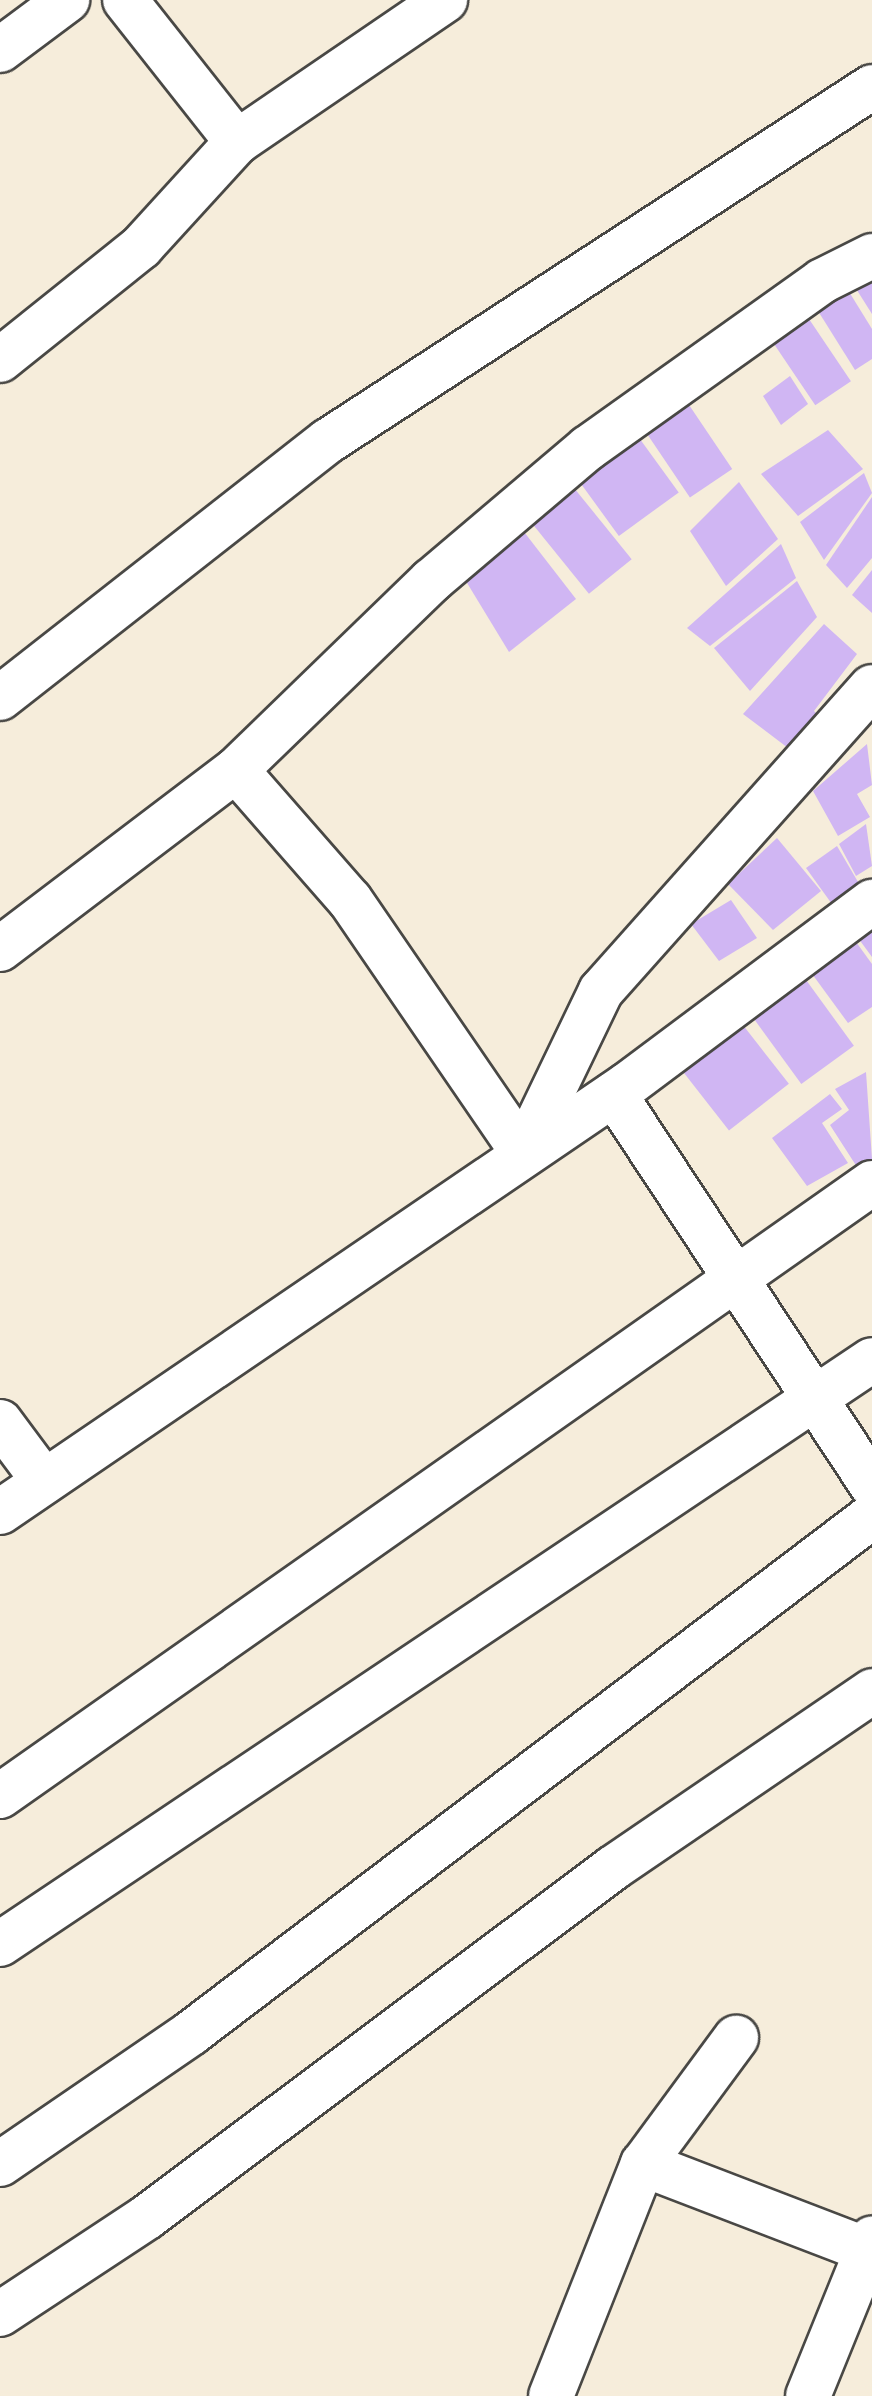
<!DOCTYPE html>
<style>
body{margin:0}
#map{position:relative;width:872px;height:2396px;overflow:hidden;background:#f6eddb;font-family:Delius,sans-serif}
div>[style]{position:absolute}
.building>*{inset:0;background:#d0b6f3;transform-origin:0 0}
.roads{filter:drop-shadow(2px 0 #494845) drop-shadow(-2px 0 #494845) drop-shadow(0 2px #494845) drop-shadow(0 -2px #494845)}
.minor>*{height:44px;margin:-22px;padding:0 22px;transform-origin:22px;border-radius:22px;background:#fff}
.tertiary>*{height:44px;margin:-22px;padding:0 22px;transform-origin:22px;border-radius:22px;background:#fff}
span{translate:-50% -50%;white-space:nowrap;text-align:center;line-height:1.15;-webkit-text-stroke:6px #fff;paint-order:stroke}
</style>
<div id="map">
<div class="building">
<div style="clip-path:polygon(872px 264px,872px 314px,848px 276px)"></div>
<div style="clip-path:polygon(843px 282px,872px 329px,872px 359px,855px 370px,813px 303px)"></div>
<div style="left:809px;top:319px;width:75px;height:43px;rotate:56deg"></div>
<div style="clip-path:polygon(790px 376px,808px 404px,781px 425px,763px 396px)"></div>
<div style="left:683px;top:396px;width:88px;height:51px;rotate:56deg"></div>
<div style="clip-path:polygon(828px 430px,863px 469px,798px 516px,761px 474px)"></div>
<div style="left:637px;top:435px;width:71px;height:74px;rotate:54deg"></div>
<div style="clip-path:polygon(864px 473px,872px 493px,824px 560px,800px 522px)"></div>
<div style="clip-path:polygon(739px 482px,778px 539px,726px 586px,690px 531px)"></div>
<div style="left:570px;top:483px;width:98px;height:55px;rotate:51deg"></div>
<div style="clip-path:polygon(872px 497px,872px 558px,847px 588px,826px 565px)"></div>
<div style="clip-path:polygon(521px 528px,576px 599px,509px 652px,461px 573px)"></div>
<div style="clip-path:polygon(781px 544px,796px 578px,710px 646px,687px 628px)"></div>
<div style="clip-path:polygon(872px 570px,872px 613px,852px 595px)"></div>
<div style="clip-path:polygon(797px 581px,817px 617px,750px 691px,714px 648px)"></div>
<div style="clip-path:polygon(824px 624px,857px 654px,814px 711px,819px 716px,788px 748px,743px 714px)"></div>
<div style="clip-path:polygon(867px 744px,872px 785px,857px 794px,870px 817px,838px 836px,813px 791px)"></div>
<div style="clip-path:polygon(866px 824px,872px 866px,856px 876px,839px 844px)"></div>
<div style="clip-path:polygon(777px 838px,821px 891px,773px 930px,728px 884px)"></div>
<div style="clip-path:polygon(837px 846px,868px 899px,842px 918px,806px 868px)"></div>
<div style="clip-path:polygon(731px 900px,757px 938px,719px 961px,691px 924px)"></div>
<div style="clip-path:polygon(872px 910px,872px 957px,850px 927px)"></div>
<div style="clip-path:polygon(851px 935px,872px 964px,872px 1007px,848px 1023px,807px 967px)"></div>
<div style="left:801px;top:973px;width:90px;height:65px;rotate:54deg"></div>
<div style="left:739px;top:1020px;width:81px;height:76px;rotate:52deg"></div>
<div style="clip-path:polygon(866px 1072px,872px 1159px,857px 1167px,830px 1125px,849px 1110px,835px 1089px)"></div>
<div style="clip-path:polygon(830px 1094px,842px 1109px,822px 1123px,848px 1163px,807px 1186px,772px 1138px)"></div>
</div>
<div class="roads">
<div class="minor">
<div style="left:125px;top:0;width:181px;rotate:51.7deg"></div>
<div style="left:0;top:50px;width:84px;rotate:-36.7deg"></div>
<div style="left:0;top:360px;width:181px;rotate:-38.7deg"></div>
<div style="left:141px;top:247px;width:142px;rotate:-47.6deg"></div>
<div style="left:237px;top:142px;width:252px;rotate:-34.3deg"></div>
<div style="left:0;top:698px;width:417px;rotate:-38.1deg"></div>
<div style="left:328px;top:441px;width:649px;rotate:-33.05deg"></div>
<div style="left:236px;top:770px;width:173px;rotate:48.8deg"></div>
<div style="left:350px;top:900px;width:306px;rotate:55.6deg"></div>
<div style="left:523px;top:1153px;width:180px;rotate:-64.3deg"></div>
<div style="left:601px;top:991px;width:407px;rotate:-48.3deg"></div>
<div style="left:614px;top:1094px;width:469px;rotate:56.6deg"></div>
<div style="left:0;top:1422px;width:74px;rotate:53.3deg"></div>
<div style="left:0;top:1512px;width:759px;rotate:-34.26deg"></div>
<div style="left:627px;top:1085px;width:306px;rotate:-36.8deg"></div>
<div style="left:0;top:1796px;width:1066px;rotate:-35.11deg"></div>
<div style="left:0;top:1944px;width:1049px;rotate:-33.81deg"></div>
<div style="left:0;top:2164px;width:232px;rotate:-34.4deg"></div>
<div style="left:191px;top:2033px;width:855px;rotate:-37.2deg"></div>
<div style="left:643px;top:2164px;width:245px;rotate:21deg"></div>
<div style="left:0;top:2314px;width:176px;rotate:-33.4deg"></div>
<div style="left:147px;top:2217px;width:582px;rotate:-36.83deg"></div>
<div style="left:613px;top:1868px;width:314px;rotate:-34.3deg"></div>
<div style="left:551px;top:2396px;width:250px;rotate:-68.4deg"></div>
<div style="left:643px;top:2164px;width:157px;rotate:-53.6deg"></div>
<div style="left:808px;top:2396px;width:170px;rotate:-67.9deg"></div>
</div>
<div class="tertiary">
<div style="left:0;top:949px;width:296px;rotate:-37.2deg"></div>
<div style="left:236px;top:770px;width:272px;rotate:-44.1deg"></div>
<div style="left:431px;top:581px;width:206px;rotate:-40.3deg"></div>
<div style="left:588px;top:448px;width:287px;rotate:-35.5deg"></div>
<div style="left:822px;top:281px;width:56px;rotate:-26.6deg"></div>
</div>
</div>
</div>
